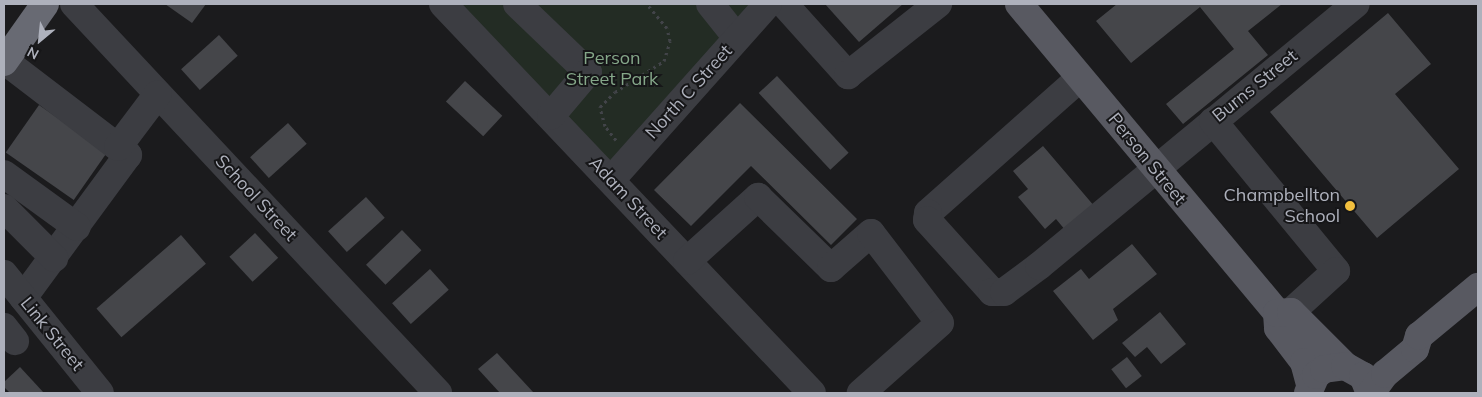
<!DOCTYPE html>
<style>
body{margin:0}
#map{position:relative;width:1482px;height:397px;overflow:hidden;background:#1b1b1d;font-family:Mulish,sans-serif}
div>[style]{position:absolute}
.green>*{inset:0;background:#232c24}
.building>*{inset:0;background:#45464a;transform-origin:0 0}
.path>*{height:3px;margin-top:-1.5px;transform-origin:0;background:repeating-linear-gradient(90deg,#424449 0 2.5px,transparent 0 6.5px)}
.minor>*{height:28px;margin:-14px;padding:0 14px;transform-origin:14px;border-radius:14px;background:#3c3d42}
.major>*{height:28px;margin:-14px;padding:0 14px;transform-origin:14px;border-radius:14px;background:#585961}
.highway>*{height:28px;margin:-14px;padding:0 14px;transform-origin:14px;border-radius:14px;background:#686a73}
.dots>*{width:14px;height:14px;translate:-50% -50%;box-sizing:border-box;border:2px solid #161618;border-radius:50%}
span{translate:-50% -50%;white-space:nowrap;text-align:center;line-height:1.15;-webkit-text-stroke:4px #161618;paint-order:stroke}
.park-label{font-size:18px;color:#85a789}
.street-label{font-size:18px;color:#aeb1bc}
.poi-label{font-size:18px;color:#aeb1bc}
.right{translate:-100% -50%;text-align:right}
.frame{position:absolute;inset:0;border:5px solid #aeb1bc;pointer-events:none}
.north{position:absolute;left:15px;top:15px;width:50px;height:50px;-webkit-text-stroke:4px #161618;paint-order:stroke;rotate:208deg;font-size:14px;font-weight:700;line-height:20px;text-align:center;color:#aeb1bc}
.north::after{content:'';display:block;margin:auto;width:18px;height:22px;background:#aeb1bc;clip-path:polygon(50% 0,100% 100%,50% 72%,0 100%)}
</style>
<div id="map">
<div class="green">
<div style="clip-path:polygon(454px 4px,758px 4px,615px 167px)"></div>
</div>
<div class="building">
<div style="clip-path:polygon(165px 4px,206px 4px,192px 23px)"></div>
<div style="clip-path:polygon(825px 4px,903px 4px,859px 42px)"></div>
<div style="clip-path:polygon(1117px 4px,1282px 4px,1248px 31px,1268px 55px,1183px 124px,1166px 104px,1234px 49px,1200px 7px,1131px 63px,1096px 21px)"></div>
<div style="clip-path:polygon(1388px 13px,1431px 64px,1395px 94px,1459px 169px,1377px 238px,1270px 112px)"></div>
<div style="left:219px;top:35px;width:28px;height:51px;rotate:48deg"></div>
<div style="left:777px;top:76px;width:105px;height:25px;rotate:47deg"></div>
<div style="left:465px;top:81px;width:51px;height:28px;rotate:43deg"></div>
<div style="clip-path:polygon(740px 103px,857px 219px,831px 245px,751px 166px,691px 226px,654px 190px)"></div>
<div style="left:39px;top:105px;width:83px;height:58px;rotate:35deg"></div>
<div style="left:288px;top:123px;width:28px;height:51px;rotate:48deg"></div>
<div style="clip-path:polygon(1043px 146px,1095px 207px,1066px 231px,1056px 219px,1045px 229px,1018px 197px,1028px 189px,1013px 171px)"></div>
<div style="left:366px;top:197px;width:28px;height:51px;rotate:48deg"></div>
<div style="left:402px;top:230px;width:28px;height:50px;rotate:46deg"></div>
<div style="left:255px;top:233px;width:34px;height:35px;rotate:47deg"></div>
<div style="left:181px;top:235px;width:38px;height:112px;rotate:49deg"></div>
<div style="clip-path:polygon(1132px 244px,1157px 274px,1113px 309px,1118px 320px,1093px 340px,1053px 291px,1081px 269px,1089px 279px)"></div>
<div style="left:430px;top:269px;width:28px;height:51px;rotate:48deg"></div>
<div style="clip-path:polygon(1160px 312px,1186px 344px,1161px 364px,1147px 347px,1135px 357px,1122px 343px)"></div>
<div style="clip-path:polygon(497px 353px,534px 393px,500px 393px,478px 369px)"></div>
<div style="left:1127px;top:357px;width:24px;height:20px;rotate:52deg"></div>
<div style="clip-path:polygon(20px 367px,44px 393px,10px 393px,4px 387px,4px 382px)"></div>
</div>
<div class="path">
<div style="left:616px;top:140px;width:18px;rotate:-128deg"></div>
<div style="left:605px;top:126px;width:20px;rotate:-105deg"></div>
<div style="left:600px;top:107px;width:21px;rotate:-45deg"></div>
<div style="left:615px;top:92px;width:58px;rotate:-32.3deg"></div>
<div style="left:664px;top:61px;width:21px;rotate:-73deg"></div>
<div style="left:670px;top:41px;width:13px;rotate:-103deg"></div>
<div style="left:667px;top:28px;width:31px;rotate:-130deg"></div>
</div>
<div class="minor">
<div style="left:74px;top:4px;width:533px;rotate:46.9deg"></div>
<div style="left:443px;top:4px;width:536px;rotate:46.51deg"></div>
<div style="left:517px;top:4px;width:98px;rotate:43.8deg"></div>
<div style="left:588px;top:72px;width:57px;rotate:130.1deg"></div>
<div style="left:710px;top:4px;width:43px;rotate:51.5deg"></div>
<div style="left:784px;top:4px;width:96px;rotate:48deg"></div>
<div style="left:848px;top:75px;width:115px;rotate:-38.3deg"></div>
<div style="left:5px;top:61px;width:155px;rotate:37.4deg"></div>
<div style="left:128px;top:155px;width:177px;rotate:126.3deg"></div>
<div style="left:1080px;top:78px;width:203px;rotate:138.4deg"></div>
<div style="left:928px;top:213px;width:7px;rotate:98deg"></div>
<div style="left:927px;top:220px;width:97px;rotate:47.9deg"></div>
<div style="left:992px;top:292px;width:12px"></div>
<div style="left:1004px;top:292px;width:44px;rotate:-36.6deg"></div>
<div style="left:1039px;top:266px;width:411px;rotate:-39.6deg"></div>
<div style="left:1213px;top:121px;width:194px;rotate:50.6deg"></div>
<div style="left:1336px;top:271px;width:61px;rotate:137.7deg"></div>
<div style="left:118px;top:147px;width:66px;rotate:-53deg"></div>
<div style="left:4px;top:174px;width:90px;rotate:36deg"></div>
<div style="left:611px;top:180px;width:236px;rotate:-48.3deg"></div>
<div style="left:4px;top:208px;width:71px;rotate:45deg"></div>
<div style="left:687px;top:261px;width:96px;rotate:-42deg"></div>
<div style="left:758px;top:197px;width:102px;rotate:44.2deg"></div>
<div style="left:831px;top:268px;width:53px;rotate:-41.2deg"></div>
<div style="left:871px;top:233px;width:113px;rotate:52.5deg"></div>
<div style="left:940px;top:323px;width:106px;rotate:138.5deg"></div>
<div style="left:4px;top:274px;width:153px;rotate:51.1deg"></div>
<div style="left:4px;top:327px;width:18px;rotate:52deg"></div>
</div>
<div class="major">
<div style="left:1019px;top:4px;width:403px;rotate:50.1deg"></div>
<div style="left:1277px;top:313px;width:15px;rotate:86deg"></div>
<div style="left:1278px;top:328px;width:43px;rotate:52.6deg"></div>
<div style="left:1304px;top:362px;width:23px;rotate:75deg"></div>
<div style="left:1277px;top:313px;width:14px;rotate:-4deg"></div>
<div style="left:1291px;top:312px;width:76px;rotate:45deg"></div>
<div style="left:1308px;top:393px;width:20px;rotate:-66deg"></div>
<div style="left:1316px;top:375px;width:10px;rotate:-37deg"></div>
<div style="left:1324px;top:369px;width:21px;rotate:-8deg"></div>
<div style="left:1345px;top:366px;width:21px;rotate:29deg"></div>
<div style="left:1363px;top:376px;width:18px;rotate:68deg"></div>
<div style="left:1371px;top:393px;width:24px;rotate:-54deg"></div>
<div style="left:1385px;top:374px;width:39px;rotate:-40deg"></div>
<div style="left:1415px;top:349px;width:14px;rotate:-73deg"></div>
<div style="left:1419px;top:336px;width:77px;rotate:-39.7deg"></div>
</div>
<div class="highway">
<div style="left:4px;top:62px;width:71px;rotate:-54.7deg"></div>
</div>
<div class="dots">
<div style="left:1350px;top:206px;background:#f2bf3e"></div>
</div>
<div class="park-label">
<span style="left:612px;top:69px">Person<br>Street Park</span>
</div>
<div class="street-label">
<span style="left:1255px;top:86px;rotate:-39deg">Burns Street</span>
<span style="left:689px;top:92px;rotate:-48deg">North C Street</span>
<span style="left:1147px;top:159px;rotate:51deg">Person Street</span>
<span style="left:256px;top:198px;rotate:47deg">School Street</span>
<span style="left:628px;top:198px;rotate:47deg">Adam Street</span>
<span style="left:52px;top:334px;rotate:51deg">Link Street</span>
</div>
<div class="poi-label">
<span class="right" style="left:1340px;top:206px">Champbellton<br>School</span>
</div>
<div class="frame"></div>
<div class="north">N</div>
</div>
